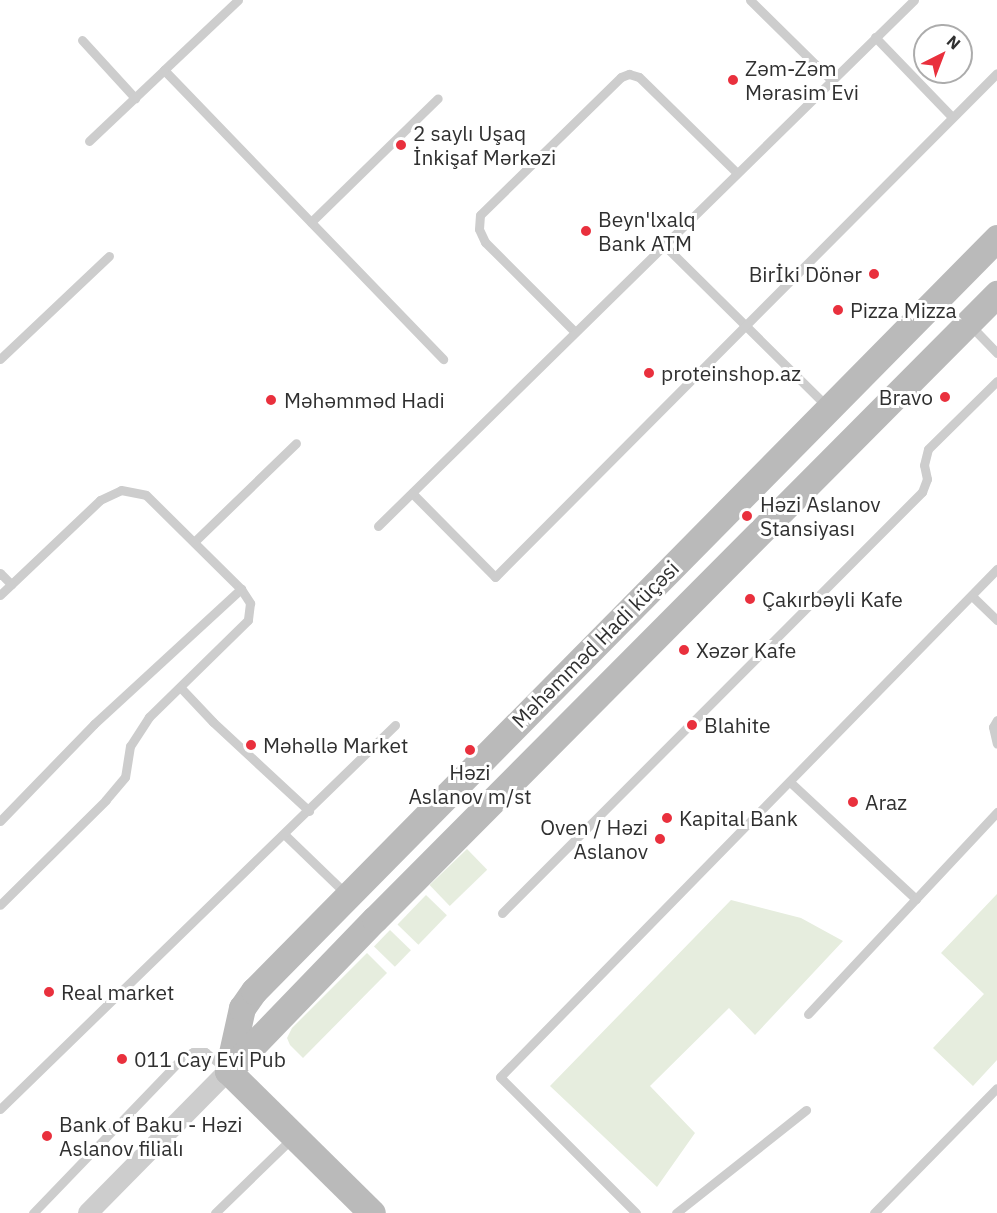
<!DOCTYPE html>
<meta charset="utf-8">
<style>
body{margin:0}
#map{position:relative;width:997px;height:1213px;overflow:hidden;background:#fff;font-family:"IBM Plex Sans",sans-serif}
div>[style]{position:absolute}
.green>*{inset:0;background:#e6edde;transform-origin:0 0}
.lane>*{height:9px;margin:-4.5px;padding:0 4.5px;transform-origin:4.5px;border-radius:4.5px;background:#cdcdcd}
.street>*{height:20px;margin:-10px;padding:0 10px;transform-origin:10px;border-radius:10px;background:#cdcdcd}
.secondary>*{height:27px;margin:-13.5px;padding:0 13.5px;transform-origin:13.5px;border-radius:13.5px;background:#bababa}
.dots>*{width:16px;height:16px;translate:-50% -50%;box-sizing:border-box;border:3px solid #fff;border-radius:50%}
span{translate:-50% -50%;white-space:nowrap;text-align:center;line-height:1.15;-webkit-text-stroke:6px #fff;paint-order:stroke}
.poi-label{font-size:21px;color:#303030}
.left{translate:0 -50%;text-align:left}
.right{translate:-100% -50%;text-align:right}
.street-label{font-size:21px;color:#303030}
.north{position:absolute;left:913px;top:24px;width:60px;height:60px;box-sizing:border-box;background:#fff;border:2px solid #acacac;border-radius:50%;rotate:42deg;font-size:16px;font-weight:700;line-height:24px;text-align:center;color:#303030}
.north::after{content:'';display:block;margin:auto;width:21px;height:27px;background:#e9303d;clip-path:polygon(50% 0,100% 100%,50% 72%,0 100%)}
</style>
<div id="map">
<div class="green">
<div style="left:467px;top:849px;width:29px;height:52px;rotate:46deg"></div>
<div style="clip-path:polygon(997px 894px,997px 1060px,973px 1086px,933px 1048px,984px 994px,941px 953px)"></div>
<div style="left:426px;top:895px;width:29px;height:41px;rotate:44deg"></div>
<div style="clip-path:polygon(731px 900px,801px 918px,843px 941px,755px 1035px,729px 1008px,650px 1086px,695px 1133px,657px 1187px,550px 1086px)"></div>
<div style="left:390px;top:930px;width:29px;height:23px;rotate:44deg"></div>
<div style="clip-path:polygon(367px 953px,387px 973px,303px 1058px,290px 1045px,287px 1038px,292px 1028px)"></div>
</div>
<div class="lane">
<div style="left:238px;top:0;width:102px;rotate:136.6deg"></div>
<div style="left:164px;top:70px;width:402px;rotate:46deg"></div>
<div style="left:750px;top:0;width:114px;rotate:44.6deg"></div>
<div style="left:875px;top:37px;width:111px;rotate:46.1deg"></div>
<div style="left:82px;top:40px;width:79px;rotate:47.6deg"></div>
<div style="left:89px;top:141px;width:103px;rotate:-43.4deg"></div>
<div style="left:311px;top:222px;width:177px;rotate:-44.3deg"></div>
<div style="left:663px;top:244px;width:232px;rotate:44.7deg"></div>
<div style="left:970px;top:325px;width:39px;rotate:46deg"></div>
<div style="left:575px;top:332px;width:127px;rotate:-135deg"></div>
<div style="left:485px;top:242px;width:14px;rotate:-115deg"></div>
<div style="left:479px;top:229px;width:14px;rotate:-86deg"></div>
<div style="left:480px;top:215px;width:197px;rotate:-44.4deg"></div>
<div style="left:621px;top:77px;width:9px;rotate:-21deg"></div>
<div style="left:629px;top:74px;width:10px;rotate:17deg"></div>
<div style="left:639px;top:77px;width:137px;rotate:44.4deg"></div>
<div style="left:0;top:359px;width:150px;rotate:-43.4deg"></div>
<div style="left:412px;top:493px;width:118px;rotate:45.3deg"></div>
<div style="left:495px;top:577px;width:711px;rotate:-45.11deg"></div>
<div style="left:378px;top:526px;width:751px;rotate:-44.46deg"></div>
<div style="left:194px;top:542px;width:142px;rotate:-44.1deg"></div>
<div style="left:0;top:573px;width:16px;rotate:45deg"></div>
<div style="left:0;top:595px;width:138px;rotate:-43.5deg"></div>
<div style="left:100px;top:500px;width:23px;rotate:-25deg"></div>
<div style="left:121px;top:490px;width:25px;rotate:11deg"></div>
<div style="left:146px;top:495px;width:134px;rotate:44.7deg"></div>
<div style="left:241px;top:589px;width:17px;rotate:57deg"></div>
<div style="left:250px;top:603px;width:17px;rotate:97deg"></div>
<div style="left:248px;top:620px;width:139px;rotate:135.6deg"></div>
<div style="left:149px;top:717px;width:35px;rotate:123deg"></div>
<div style="left:130px;top:746px;width:31px;rotate:99deg"></div>
<div style="left:125px;top:777px;width:30px;rotate:130deg"></div>
<div style="left:106px;top:800px;width:149px;rotate:135.3deg"></div>
<div style="left:972px;top:596px;width:35px;rotate:44deg"></div>
<div style="left:180px;top:687px;width:48px;rotate:46.7deg"></div>
<div style="left:213px;top:722px;width:131px;rotate:42.8deg"></div>
<div style="left:997px;top:720px;width:8px;rotate:120deg"></div>
<div style="left:993px;top:727px;width:17px;rotate:77deg"></div>
<div style="left:790px;top:782px;width:172px;rotate:42.9deg"></div>
<div style="left:0;top:821px;width:135px;rotate:-45.9deg"></div>
<div style="left:94px;top:724px;width:200px;rotate:-42.6deg"></div>
<div style="left:285px;top:835px;width:85px;rotate:44deg"></div>
<div style="left:502px;top:913px;width:595px;rotate:-45.07deg"></div>
<div style="left:922px;top:492px;width:14px;rotate:-69deg"></div>
<div style="left:927px;top:479px;width:14px;rotate:-102deg"></div>
<div style="left:924px;top:465px;width:16px;rotate:-76deg"></div>
<div style="left:928px;top:449px;width:97px;rotate:-44.6deg"></div>
<div style="left:808px;top:1014px;width:277px;rotate:-46.9deg"></div>
<div style="left:0;top:1109px;width:551px;rotate:-44.19deg"></div>
<div style="left:33px;top:1213px;width:214px;rotate:-46.1deg"></div>
<div style="left:181px;top:1059px;width:14px;rotate:-30deg"></div>
<div style="left:193px;top:1052px;width:12px"></div>
<div style="left:205px;top:1052px;width:27px;rotate:39deg"></div>
<div style="left:215px;top:1213px;width:107px;rotate:-44.2deg"></div>
<div style="left:636px;top:1213px;width:192px;rotate:-135deg"></div>
<div style="left:500px;top:1077px;width:711px;rotate:-45.63deg"></div>
<div style="left:676px;top:1213px;width:166px;rotate:-38.4deg"></div>
<div style="left:874px;top:1213px;width:175px;rotate:-45.5deg"></div>
</div>
<div class="street">
<div style="left:88px;top:1213px;width:199px;rotate:-45.4deg"></div>
</div>
<div class="secondary">
<div style="left:228px;top:1071px;width:65px;rotate:-77.5deg"></div>
<div style="left:242px;top:1008px;width:21px;rotate:-55deg"></div>
<div style="left:254px;top:991px;width:1058px;rotate:-45.38deg"></div>
<div style="left:228px;top:1071px;width:211px;rotate:-46deg"></div>
<div style="left:375px;top:919px;width:882px;rotate:-45.14deg"></div>
<div style="left:228px;top:1071px;width:202px;rotate:44.6deg"></div>
</div>
<div class="dots">
<div style="left:733px;top:80px;background:#e9303d"></div>
<div style="left:401px;top:145px;background:#e9303d"></div>
<div style="left:586px;top:231px;background:#e9303d"></div>
<div style="left:874px;top:274px;background:#e9303d"></div>
<div style="left:838px;top:310px;background:#e9303d"></div>
<div style="left:649px;top:373px;background:#e9303d"></div>
<div style="left:945px;top:397px;background:#e9303d"></div>
<div style="left:271px;top:400px;background:#e9303d"></div>
<div style="left:747px;top:516px;background:#e9303d"></div>
<div style="left:750px;top:599px;background:#e9303d"></div>
<div style="left:684px;top:650px;background:#e9303d"></div>
<div style="left:692px;top:725px;background:#e9303d"></div>
<div style="left:251px;top:745px;background:#e9303d"></div>
<div style="left:470px;top:750px;background:#e9303d"></div>
<div style="left:853px;top:802px;background:#e9303d"></div>
<div style="left:667px;top:818px;background:#e9303d"></div>
<div style="left:660px;top:839px;background:#e9303d"></div>
<div style="left:49px;top:992px;background:#e9303d"></div>
<div style="left:122px;top:1059px;background:#e9303d"></div>
<div style="left:47px;top:1136px;background:#e9303d"></div>
</div>
<div class="poi-label">
<span class="left" style="left:745px;top:80px">Zәm-Zәm<br>Mәrasim Evi</span>
<span class="left" style="left:413px;top:145px">2 saylı Uşaq<br>İnkişaf Mərkəzi</span>
<span class="left" style="left:598px;top:231px">Beyn'lxalq<br>Bank ATM</span>
<span class="right" style="left:862px;top:274px">Birİki Dönər</span>
<span class="left" style="left:850px;top:310px">Pizza Mizza</span>
<span class="left" style="left:661px;top:373px">proteinshop.az</span>
<span class="right" style="left:933px;top:397px">Bravo</span>
<span class="left" style="left:284px;top:400px">Məhəmməd Hadi</span>
<span class="left" style="left:760px;top:516px">Həzi Aslanov<br>Stansiyası</span>
<span class="left" style="left:762px;top:599px">Çakırbəyli Kafe</span>
<span class="left" style="left:696px;top:650px">Xəzər Kafe</span>
<span class="left" style="left:704px;top:725px">Blahite</span>
<span class="left" style="left:263px;top:745px">Mәhәllә Market</span>
<span style="left:470px;top:784px">Həzi<br>Aslanov m/st</span>
<span class="left" style="left:865px;top:802px">Araz</span>
<span class="left" style="left:679px;top:818px">Kapital Bank</span>
<span class="right" style="left:648px;top:839px">Oven / Hәzi<br>Aslanov</span>
<span class="left" style="left:61px;top:992px">Real market</span>
<span class="left" style="left:134px;top:1059px">011 Cay Evi Pub</span>
<span class="left" style="left:59px;top:1136px">Bank of Baku - Həzi<br>Aslanov filialı</span>
</div>
<div class="street-label">
<span style="left:595px;top:644px;rotate:-45deg">Məhəmməd Hadi küçəsi</span>
</div>
<div class="north">N</div>
</div>
